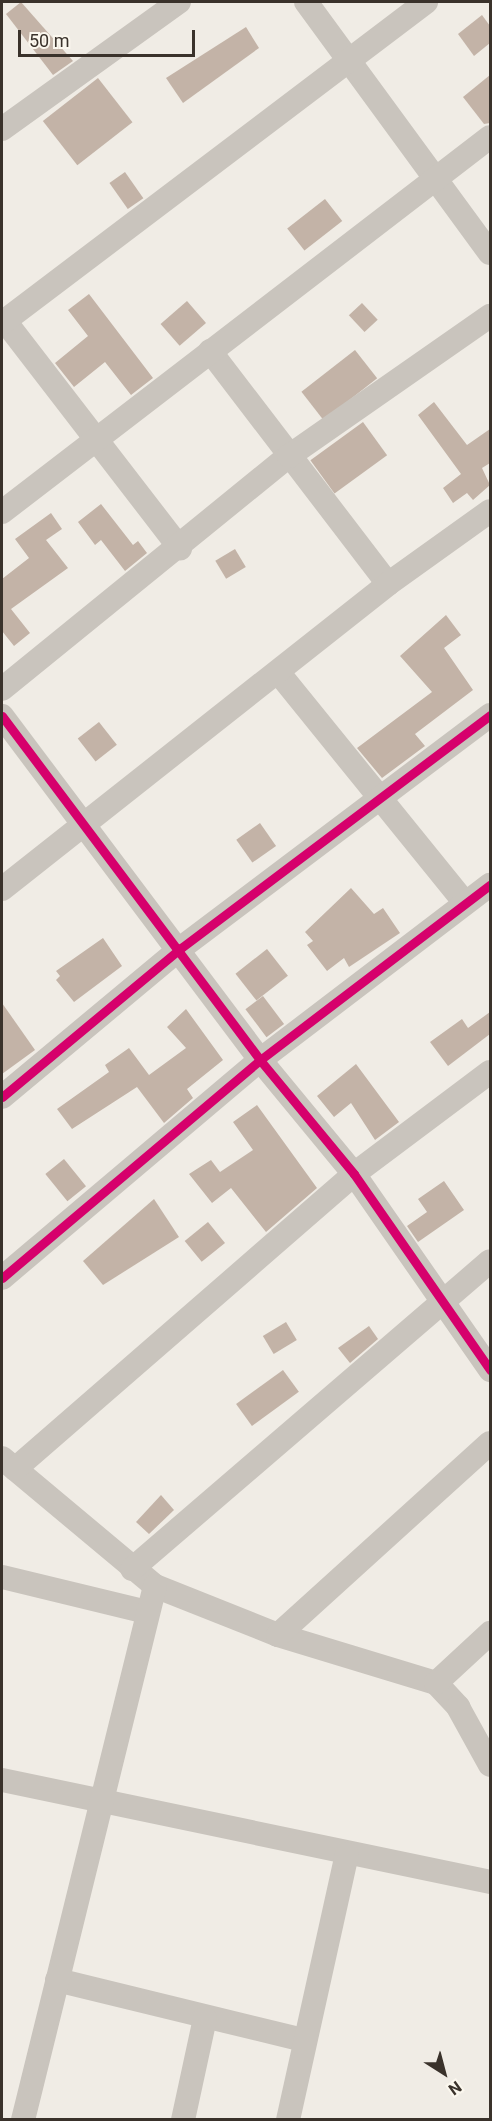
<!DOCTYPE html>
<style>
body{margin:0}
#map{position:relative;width:492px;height:2121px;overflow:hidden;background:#f0ece5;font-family:Roboto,sans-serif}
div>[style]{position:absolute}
.building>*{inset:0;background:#c3b3a7;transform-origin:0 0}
.street>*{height:24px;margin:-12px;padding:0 12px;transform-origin:12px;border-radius:12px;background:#c9c4bd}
.cycleway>*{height:9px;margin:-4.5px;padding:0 4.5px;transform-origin:4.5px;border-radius:4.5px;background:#d6006c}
span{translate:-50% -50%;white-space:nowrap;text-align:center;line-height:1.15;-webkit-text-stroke:4.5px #fbf7ee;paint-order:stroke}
.frame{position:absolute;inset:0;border:3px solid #3a322b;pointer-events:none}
.north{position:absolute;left:414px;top:2043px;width:60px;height:60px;-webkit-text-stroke:4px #fbf7ee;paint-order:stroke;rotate:144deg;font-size:16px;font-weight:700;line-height:24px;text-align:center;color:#3a322b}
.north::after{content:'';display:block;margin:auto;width:21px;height:27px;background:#3a322b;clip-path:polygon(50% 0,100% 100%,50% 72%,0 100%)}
.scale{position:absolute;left:18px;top:30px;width:177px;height:27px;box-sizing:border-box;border:3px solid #3a322b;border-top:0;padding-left:8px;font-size:18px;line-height:21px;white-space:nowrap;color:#3a322b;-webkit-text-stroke:4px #fbf7ee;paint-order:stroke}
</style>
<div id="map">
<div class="building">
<div style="clip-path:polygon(21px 2px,73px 61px,53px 75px,6px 14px)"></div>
<div style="clip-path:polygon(482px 15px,490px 26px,490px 43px,474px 56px,458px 34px)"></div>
<div style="clip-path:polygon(246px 27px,259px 48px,183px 103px,166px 78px)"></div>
<div style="clip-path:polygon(490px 75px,490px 123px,484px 124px,463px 97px)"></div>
<div style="left:98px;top:78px;width:56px;height:70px;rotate:52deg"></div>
<div style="left:125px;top:172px;width:32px;height:19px;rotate:55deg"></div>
<div style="left:325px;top:199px;width:28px;height:48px;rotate:52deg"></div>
<div style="clip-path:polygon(89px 294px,153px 378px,131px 395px,105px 362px,74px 387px,55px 363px,88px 336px,68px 310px)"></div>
<div style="left:187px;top:301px;width:29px;height:35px;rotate:49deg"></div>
<div style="left:362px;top:303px;width:23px;height:18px;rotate:47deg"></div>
<div style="left:355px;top:350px;width:36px;height:68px;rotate:52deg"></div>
<div style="clip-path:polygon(434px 402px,467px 445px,490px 429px,490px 463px,482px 468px,490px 485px,473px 500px,467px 493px,453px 503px,443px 488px,461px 474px,418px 415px)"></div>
<div style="left:363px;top:422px;width:41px;height:65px;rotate:54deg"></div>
<div style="clip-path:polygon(101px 504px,133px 545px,138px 541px,147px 553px,125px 571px,101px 540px,95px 545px,78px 522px)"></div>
<div style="clip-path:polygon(51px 513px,62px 529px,46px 540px,68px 568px,11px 609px,30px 633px,14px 646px,2px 631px,2px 579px,29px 558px,15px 539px)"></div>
<div style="left:235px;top:549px;width:21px;height:23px;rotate:59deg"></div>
<div style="clip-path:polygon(446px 615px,461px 635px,444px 648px,473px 690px,415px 734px,425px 746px,382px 778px,357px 748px,432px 692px,400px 656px)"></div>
<div style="left:99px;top:722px;width:29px;height:27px;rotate:52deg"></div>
<div style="left:260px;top:823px;width:28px;height:29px;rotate:55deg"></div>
<div style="clip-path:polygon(351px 888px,374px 914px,383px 908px,400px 933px,349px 967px,344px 958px,327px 971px,307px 945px,313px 941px,305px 932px)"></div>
<div style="clip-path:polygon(103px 938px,122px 966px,74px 1002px,56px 980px,60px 976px,56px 971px)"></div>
<div style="left:267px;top:949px;width:34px;height:40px;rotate:52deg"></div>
<div style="left:263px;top:996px;width:35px;height:22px;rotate:53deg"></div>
<div style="clip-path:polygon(2px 1003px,35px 1050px,2px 1074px)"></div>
<div style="clip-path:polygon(186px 1009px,223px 1060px,187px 1089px,193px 1098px,164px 1123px,137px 1087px,72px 1129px,57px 1109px,109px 1072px,105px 1065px,129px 1048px,149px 1075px,186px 1048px,167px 1027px)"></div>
<div style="clip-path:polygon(490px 1012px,490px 1034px,448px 1066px,430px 1042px,462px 1019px,468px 1028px)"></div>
<div style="clip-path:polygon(356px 1064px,399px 1122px,375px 1140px,351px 1103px,334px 1117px,317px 1096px)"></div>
<div style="clip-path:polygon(257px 1105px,317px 1188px,266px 1232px,231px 1188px,212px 1203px,189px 1174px,211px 1160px,220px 1172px,253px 1150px,233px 1122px)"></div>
<div style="left:64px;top:1159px;width:35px;height:24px;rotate:51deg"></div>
<div style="clip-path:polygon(444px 1181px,464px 1210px,418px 1242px,407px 1226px,427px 1212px,418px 1199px)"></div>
<div style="clip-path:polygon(154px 1199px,179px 1237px,103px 1285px,83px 1261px)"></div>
<div style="left:208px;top:1222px;width:27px;height:30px;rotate:51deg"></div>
<div style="left:286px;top:1322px;width:21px;height:27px;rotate:59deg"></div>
<div style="clip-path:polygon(369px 1326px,378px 1339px,350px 1363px,338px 1348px)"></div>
<div style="left:283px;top:1370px;width:27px;height:58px;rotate:54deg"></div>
<div style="clip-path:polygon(161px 1495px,174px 1510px,149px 1534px,136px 1522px)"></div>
</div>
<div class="street">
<div style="left:306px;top:2px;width:311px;rotate:53.8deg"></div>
<div style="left:2px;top:129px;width:218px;rotate:-35.7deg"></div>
<div style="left:5px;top:321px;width:287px;rotate:52.4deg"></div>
<div style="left:2px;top:323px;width:532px;rotate:-37.13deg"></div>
<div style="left:210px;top:351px;width:293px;rotate:52.6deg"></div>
<div style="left:2px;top:512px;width:615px;rotate:-37.54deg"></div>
<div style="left:278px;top:672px;width:297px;rotate:51deg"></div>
<div style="left:2px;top:689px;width:370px;rotate:-39.1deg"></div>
<div style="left:289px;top:456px;width:245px;rotate:-34.9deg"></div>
<div style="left:2px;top:716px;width:430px;rotate:53.1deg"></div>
<div style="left:260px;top:1060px;width:148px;rotate:50.5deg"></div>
<div style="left:354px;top:1174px;width:239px;rotate:55.2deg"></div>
<div style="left:2px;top:889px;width:492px;rotate:-38.3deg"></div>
<div style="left:388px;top:584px;width:125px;rotate:-35.6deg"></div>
<div style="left:2px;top:1097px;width:233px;rotate:-39.8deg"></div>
<div style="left:181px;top:948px;width:387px;rotate:-37deg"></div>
<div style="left:2px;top:1278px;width:338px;rotate:-40.2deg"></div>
<div style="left:260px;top:1060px;width:289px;rotate:-37.3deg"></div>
<div style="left:2px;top:1458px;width:199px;rotate:39.9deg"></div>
<div style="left:155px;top:1586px;width:132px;rotate:21.7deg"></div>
<div style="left:278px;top:1635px;width:165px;rotate:16.9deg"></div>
<div style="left:436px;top:1683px;width:33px;rotate:47deg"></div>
<div style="left:458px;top:1707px;width:66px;rotate:61.1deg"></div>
<div style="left:15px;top:1469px;width:449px;rotate:-41deg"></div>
<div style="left:354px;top:1174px;width:170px;rotate:-36.9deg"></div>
<div style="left:132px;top:1569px;width:472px;rotate:-40.7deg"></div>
<div style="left:2px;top:1577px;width:149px;rotate:13.6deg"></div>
<div style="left:278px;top:1635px;width:286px;rotate:-42.2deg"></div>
<div style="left:436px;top:1683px;width:74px;rotate:-42.8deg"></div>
<div style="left:2px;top:1780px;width:499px;rotate:11.8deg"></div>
<div style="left:57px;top:1980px;width:253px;rotate:13.7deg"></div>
<div style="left:23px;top:2120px;width:550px;rotate:-76.12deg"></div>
<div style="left:183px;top:2120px;width:104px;rotate:-77.8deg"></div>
<div style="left:288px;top:2120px;width:272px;rotate:-77.5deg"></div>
</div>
<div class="cycleway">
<div style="left:2px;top:716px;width:430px;rotate:53.1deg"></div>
<div style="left:260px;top:1060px;width:148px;rotate:50.5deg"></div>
<div style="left:354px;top:1174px;width:239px;rotate:55.2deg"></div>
<div style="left:2px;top:1097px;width:233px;rotate:-39.8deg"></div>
<div style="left:181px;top:948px;width:387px;rotate:-37deg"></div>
<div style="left:2px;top:1278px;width:338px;rotate:-40.2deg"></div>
<div style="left:260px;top:1060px;width:289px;rotate:-37.3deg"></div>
</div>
<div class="frame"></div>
<div class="north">N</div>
<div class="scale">50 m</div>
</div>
